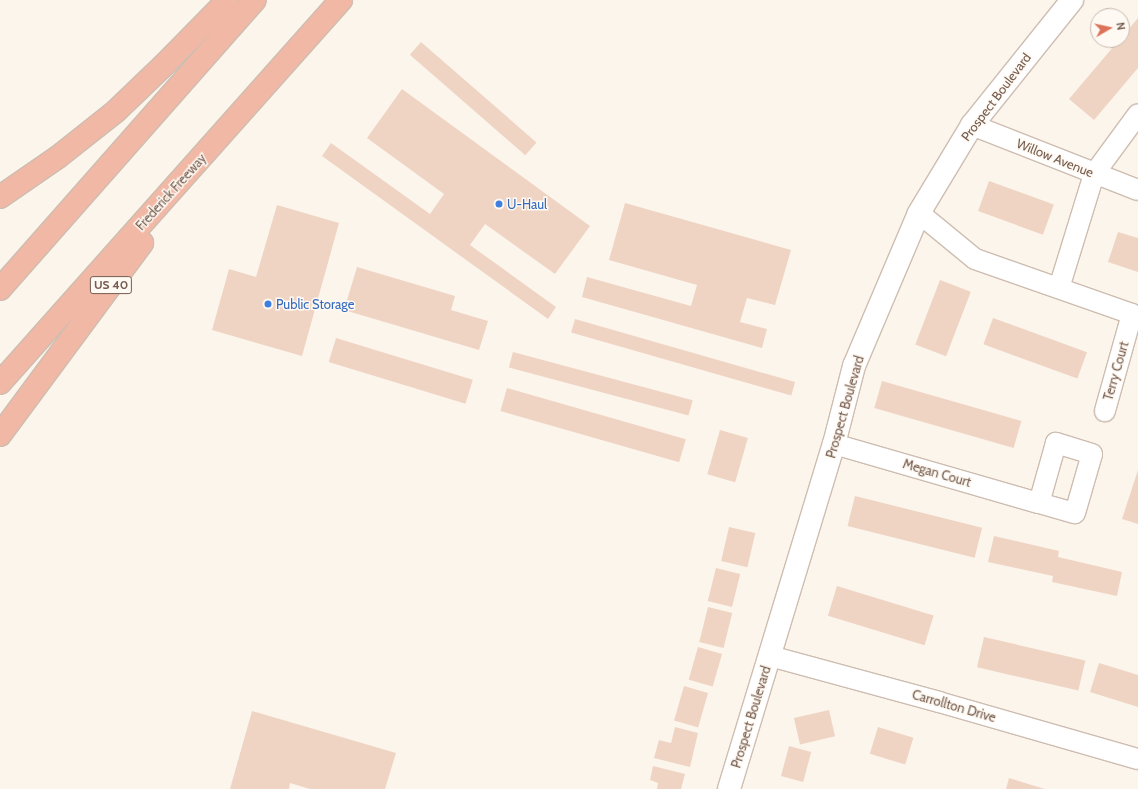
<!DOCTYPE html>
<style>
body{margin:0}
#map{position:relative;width:1138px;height:789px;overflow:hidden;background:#fcf5eb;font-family:Cabin,sans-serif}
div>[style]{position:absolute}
.building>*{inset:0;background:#efd4c4;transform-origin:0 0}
.roads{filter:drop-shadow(1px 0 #cebdb1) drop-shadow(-1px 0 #cebdb1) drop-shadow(0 1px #cebdb1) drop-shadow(0 -1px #cebdb1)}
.street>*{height:20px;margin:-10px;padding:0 10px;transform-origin:10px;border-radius:10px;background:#fff}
.secondary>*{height:22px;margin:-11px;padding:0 11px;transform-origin:11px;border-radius:11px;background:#fff}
.highway>*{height:22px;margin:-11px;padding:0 11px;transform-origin:11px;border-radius:11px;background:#f1b8a6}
.dots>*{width:11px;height:11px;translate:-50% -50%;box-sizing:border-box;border:2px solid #fef9f2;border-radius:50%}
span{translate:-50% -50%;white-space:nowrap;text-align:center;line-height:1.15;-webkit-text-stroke:3px #fef9f2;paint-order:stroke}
.shield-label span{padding:1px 3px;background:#fef9f2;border:1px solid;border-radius:3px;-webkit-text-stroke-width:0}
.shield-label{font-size:12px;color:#765c4f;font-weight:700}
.street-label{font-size:13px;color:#765c4f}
.shop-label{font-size:13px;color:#366cbe}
.left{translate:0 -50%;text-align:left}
.north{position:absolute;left:1090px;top:8px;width:40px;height:40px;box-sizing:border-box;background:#fef9f2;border:1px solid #c8bab1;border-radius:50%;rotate:81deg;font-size:11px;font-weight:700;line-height:16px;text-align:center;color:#765c4f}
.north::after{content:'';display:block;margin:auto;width:14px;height:18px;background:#dd7259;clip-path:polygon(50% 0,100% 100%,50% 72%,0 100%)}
</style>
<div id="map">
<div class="building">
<div style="clip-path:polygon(1138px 18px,1138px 68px,1094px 120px,1069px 99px,1119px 40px,1122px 40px,1122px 37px)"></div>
<div style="left:421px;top:42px;width:153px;height:17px;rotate:41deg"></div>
<div style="clip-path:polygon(402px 89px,590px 226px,555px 274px,485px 224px,470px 245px,556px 307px,548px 319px,322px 156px,331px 143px,430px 214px,444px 194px,367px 138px)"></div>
<div style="left:989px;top:181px;width:69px;height:32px;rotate:20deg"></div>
<div style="clip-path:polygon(625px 203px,791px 250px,775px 305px,747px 298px,740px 322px,767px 329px,762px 348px,582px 297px,587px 277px,691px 306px,697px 285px,609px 260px)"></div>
<div style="clip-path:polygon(277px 205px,339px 223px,302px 356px,212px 330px,229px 269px,256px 277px)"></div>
<div style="clip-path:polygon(1118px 232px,1138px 238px,1138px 272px,1108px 262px)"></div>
<div style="clip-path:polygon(357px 267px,455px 296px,451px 310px,488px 321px,479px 350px,344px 310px)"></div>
<div style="left:940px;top:280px;width:33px;height:69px;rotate:21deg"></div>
<div style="left:993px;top:318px;width:100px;height:28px;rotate:20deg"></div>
<div style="left:575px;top:319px;width:229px;height:14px;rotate:16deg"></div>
<div style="left:336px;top:338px;width:143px;height:25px;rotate:17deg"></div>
<div style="left:513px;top:352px;width:186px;height:16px;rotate:15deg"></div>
<div style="left:882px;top:381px;width:145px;height:28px;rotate:16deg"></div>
<div style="left:507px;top:388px;width:186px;height:24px;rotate:16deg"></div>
<div style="left:720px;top:430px;width:29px;height:46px;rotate:16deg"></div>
<div style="clip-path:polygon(1138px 470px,1138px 524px,1122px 519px)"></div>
<div style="left:855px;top:496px;width:131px;height:31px;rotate:14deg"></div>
<div style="left:729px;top:527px;width:27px;height:35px;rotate:13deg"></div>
<div style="clip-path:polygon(994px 536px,1059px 551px,1058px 557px,1122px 572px,1117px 596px,1052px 582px,1053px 576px,988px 562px)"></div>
<div style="left:716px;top:568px;width:25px;height:34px;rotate:14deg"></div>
<div style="left:837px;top:586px;width:101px;height:31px;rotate:17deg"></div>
<div style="left:708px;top:607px;width:25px;height:36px;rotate:14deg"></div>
<div style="left:984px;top:637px;width:104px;height:31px;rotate:13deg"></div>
<div style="left:698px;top:647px;width:25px;height:34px;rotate:16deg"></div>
<div style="clip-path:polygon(1099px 663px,1138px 675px,1138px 707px,1090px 692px)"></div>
<div style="left:684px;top:686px;width:25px;height:36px;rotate:16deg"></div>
<div style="left:829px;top:710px;width:27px;height:36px;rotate:77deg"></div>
<div style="clip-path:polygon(252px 711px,396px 753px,385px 789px,310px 789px,290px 783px,289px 789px,230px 789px)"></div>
<div style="clip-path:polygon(675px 727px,698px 733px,690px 767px,654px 758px,659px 740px,671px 743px)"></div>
<div style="left:878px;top:727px;width:37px;height:28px;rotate:17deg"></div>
<div style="left:789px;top:746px;width:23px;height:31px;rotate:15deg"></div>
<div style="clip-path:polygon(653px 766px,685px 774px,681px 789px,657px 789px,658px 783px,650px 780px)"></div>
<div style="clip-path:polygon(1009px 778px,1045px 789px,1006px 789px)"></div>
</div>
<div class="roads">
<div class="street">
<div style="left:972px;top:125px;width:178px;rotate:21.4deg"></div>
<div style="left:919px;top:213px;width:72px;rotate:39.4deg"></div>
<div style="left:975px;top:259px;width:166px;rotate:19.3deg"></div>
<div style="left:1132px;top:314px;width:101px;rotate:105.6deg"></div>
<div style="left:1059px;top:288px;width:119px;rotate:-72.9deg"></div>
<div style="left:1094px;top:174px;width:74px;rotate:-53.7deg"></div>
<div style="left:834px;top:444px;width:213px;rotate:16.1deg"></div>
<div style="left:1039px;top:503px;width:37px;rotate:16deg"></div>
<div style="left:1075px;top:513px;width:61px;rotate:-73.9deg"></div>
<div style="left:1092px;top:454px;width:38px;rotate:-163deg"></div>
<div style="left:1056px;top:443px;width:62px;rotate:105.8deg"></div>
<div style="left:770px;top:656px;width:175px;rotate:15.2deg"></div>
<div style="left:939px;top:702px;width:207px;rotate:16deg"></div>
</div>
<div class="secondary">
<div style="left:729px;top:789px;width:361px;rotate:-73.1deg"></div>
<div style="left:834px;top:444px;width:81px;rotate:-75.6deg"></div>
<div style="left:854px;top:366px;width:166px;rotate:-67deg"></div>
<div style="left:919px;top:213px;width:103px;rotate:-58.9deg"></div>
<div style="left:972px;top:125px;width:160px;rotate:-51.3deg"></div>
</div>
<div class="highway">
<div style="left:0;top:197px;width:70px;rotate:-34.6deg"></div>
<div style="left:58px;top:157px;width:74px;rotate:-38.4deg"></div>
<div style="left:116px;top:111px;width:69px;rotate:-43.8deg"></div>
<div style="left:166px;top:63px;width:88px;rotate:-45.5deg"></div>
<div style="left:0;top:289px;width:385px;rotate:-48.6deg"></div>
<div style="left:0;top:383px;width:513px;rotate:-48.32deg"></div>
<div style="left:0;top:435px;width:239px;rotate:-53.5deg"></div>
</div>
</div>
<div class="dots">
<div style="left:499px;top:204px;background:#3f7fe0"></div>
<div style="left:268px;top:304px;background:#3f7fe0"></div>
</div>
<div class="shield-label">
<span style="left:111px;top:285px">US 40</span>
</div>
<div class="street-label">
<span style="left:996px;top:97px;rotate:-53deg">Prospect Boulevard</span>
<span style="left:1055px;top:158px;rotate:22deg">Willow Avenue</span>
<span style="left:171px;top:192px;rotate:-48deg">Frederick Freeway</span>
<span style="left:1116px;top:371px;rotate:-74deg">Terry Court</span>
<span style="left:845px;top:407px;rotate:-74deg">Prospect Boulevard</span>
<span style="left:937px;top:473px;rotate:16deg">Megan Court</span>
<span style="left:954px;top:706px;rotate:16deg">Carrollton Drive</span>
<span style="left:751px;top:717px;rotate:-73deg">Prospect Boulevard</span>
</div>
<div class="shop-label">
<span class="left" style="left:507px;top:204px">U-Haul</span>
<span class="left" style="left:276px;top:304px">Public Storage</span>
</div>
<div class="north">N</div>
</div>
